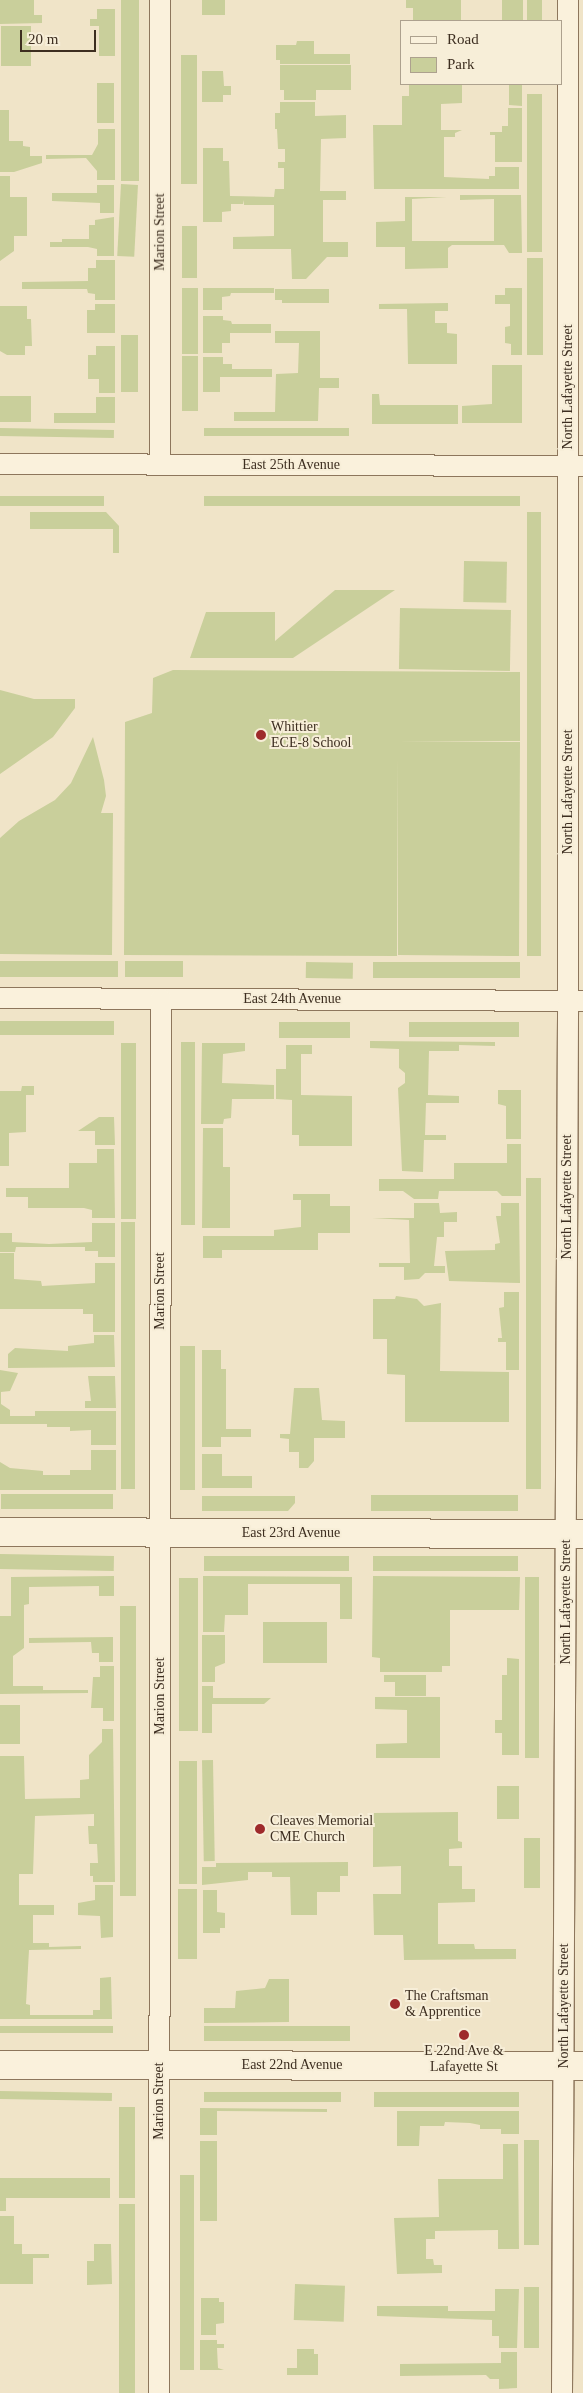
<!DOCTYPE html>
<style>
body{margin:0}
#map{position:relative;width:583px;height:2393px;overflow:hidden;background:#f0e4c8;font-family:Georgia,serif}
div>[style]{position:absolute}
.green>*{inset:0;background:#c9cf9b;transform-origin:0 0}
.roads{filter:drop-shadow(1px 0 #8d765c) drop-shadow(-1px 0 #8d765c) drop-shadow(0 1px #8d765c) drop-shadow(0 -1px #8d765c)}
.street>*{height:20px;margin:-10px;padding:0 10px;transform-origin:10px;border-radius:10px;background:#faf1dc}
.secondary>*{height:28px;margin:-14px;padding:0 14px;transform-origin:14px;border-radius:14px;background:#faf1dc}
.dots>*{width:14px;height:14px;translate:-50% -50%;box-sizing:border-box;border:2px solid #f7eed8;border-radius:50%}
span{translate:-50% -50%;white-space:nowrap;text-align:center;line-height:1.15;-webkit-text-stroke:4px #f7eed8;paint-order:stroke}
.street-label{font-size:14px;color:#3d2e20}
.poi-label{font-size:14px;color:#3d2e20}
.left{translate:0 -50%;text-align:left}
.legend{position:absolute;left:400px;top:20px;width:162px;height:65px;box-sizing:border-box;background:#f7eed8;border:1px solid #ada18e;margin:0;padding:6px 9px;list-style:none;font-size:15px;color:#3d2e20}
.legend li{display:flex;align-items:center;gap:10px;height:25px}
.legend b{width:25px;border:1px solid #ada18e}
.scale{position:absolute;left:20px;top:30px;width:76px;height:22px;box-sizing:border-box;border:2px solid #3d2e20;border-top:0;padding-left:6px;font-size:15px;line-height:18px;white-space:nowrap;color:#3d2e20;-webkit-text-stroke:4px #f7eed8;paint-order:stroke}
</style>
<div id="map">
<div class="green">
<div style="clip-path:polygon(0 0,34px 0,34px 15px,42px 15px,42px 23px,0 24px)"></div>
<div style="left:121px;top:0;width:18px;height:181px"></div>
<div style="left:202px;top:0;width:23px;height:15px"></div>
<div style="clip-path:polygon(406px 0,461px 0,461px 21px,413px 21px,413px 8px,406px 8px)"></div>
<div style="left:502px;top:0;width:21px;height:21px"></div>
<div style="left:527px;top:0;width:15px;height:21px"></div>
<div style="clip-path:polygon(97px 9px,115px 9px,115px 56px,99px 56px,99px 26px,90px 26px,90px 19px,97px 19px)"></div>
<div style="left:1px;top:26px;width:30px;height:40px"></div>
<div style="clip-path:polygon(297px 41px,314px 41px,314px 54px,350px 54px,350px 64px,280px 64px,280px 60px,276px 60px,276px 45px,296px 45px)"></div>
<div style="left:181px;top:55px;width:16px;height:129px"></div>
<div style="clip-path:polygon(351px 65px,351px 90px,316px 90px,316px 100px,284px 100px,284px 90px,280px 90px,280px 65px)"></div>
<div style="clip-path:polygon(202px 71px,223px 71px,224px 86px,231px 86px,231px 95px,223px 95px,223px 102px,202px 102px)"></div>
<div style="left:97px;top:83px;width:17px;height:40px"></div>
<div style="clip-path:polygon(409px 84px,462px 84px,462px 103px,441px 104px,441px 130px,462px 130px,455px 133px,455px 137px,444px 137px,444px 177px,489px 179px,489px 176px,495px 176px,495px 167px,519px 167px,519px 189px,374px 189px,373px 125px,402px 125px,402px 96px,409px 96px)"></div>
<div style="clip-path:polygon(502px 84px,522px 84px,522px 106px,509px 105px,509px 85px)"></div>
<div style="left:527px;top:94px;width:15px;height:158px"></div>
<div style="clip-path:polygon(280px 102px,315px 102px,315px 116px,346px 115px,346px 138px,321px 139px,320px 191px,346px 191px,346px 200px,323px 200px,323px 242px,348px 242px,348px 257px,327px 257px,306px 279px,292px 279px,291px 249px,233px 249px,233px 237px,274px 236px,274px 205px,244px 205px,244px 200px,243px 204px,231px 204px,231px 211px,222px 212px,222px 222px,203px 222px,203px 148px,223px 148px,223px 161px,229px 161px,230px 196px,274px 197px,275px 189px,284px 189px,284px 168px,278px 168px,278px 162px,285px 162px,285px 149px,278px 149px,277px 129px,275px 129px,275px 113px,280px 113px)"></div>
<div style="clip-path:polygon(508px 108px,522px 108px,522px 162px,495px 162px,495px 135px,490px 135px,490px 132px,502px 132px,502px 126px,508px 126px)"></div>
<div style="clip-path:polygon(0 110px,9px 110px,9px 141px,23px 141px,23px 146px,30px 147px,30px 156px,42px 156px,42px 163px,14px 172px,0 172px)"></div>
<div style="clip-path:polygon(98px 129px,115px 129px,115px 180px,97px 180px,97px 171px,86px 158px,46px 159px,46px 155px,92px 155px,98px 144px)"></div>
<div style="clip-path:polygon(0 176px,10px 176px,10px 197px,27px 197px,27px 236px,14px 236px,14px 251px,0 261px)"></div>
<div style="left:121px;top:184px;width:17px;height:72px;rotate:3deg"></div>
<div style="clip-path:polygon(97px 185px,114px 185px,114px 213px,100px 213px,100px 203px,52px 201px,52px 193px,97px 193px)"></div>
<div style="clip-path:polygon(460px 195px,521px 195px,522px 253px,509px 253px,504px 245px,452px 245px,448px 248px,448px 268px,405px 269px,405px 247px,376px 247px,376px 222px,405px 221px,405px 197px,447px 197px,412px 199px,412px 241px,494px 241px,494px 199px,460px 200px)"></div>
<div style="clip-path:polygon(114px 217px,114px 256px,97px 256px,97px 249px,88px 247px,50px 247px,50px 242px,62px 242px,62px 239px,89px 239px,89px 225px,95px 225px,95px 220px)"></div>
<div style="left:182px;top:226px;width:15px;height:52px"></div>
<div style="left:527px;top:258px;width:16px;height:97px"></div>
<div style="clip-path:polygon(96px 260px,115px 260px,115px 300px,95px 300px,95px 294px,88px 293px,87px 289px,22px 289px,22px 282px,88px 281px,88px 268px,96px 268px)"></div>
<div style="left:182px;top:288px;width:16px;height:66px"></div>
<div style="clip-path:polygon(203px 288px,274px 288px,274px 293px,231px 293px,230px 296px,222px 297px,222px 310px,203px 310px)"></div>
<div style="clip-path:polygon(505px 288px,522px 288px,522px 355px,511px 355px,511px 344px,505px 343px,505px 327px,510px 326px,510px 304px,495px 304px,495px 295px,505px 295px)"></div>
<div style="clip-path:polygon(275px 289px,329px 289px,329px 303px,282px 303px,282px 300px,275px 300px)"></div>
<div style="clip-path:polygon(448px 303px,448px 311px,435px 311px,435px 323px,447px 323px,447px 333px,457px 334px,457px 364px,408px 364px,407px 309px,379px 309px,379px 304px)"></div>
<div style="clip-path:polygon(95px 304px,115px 304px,115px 333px,87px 333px,87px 310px,95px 310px)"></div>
<div style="clip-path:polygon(0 306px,27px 306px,27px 319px,31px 319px,32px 346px,25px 346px,25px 355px,7px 355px,0 351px)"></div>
<div style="clip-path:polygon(203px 316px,223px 316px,223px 320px,231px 321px,232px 324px,271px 324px,271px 333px,230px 333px,230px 343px,222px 343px,222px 353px,203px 353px)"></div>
<div style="clip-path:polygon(275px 331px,320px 331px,320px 378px,339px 378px,339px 388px,319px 388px,318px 421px,234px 421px,234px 412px,275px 412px,276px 374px,298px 373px,299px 343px,275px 343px)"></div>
<div style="left:121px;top:335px;width:17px;height:57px"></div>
<div style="clip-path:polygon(96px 346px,115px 346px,115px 393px,99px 393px,99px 379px,88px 379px,88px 355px,96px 355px)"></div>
<div style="left:182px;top:356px;width:16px;height:55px"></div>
<div style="clip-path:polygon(203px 357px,223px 357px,223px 364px,232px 364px,232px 369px,272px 369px,272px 377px,220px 377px,220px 392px,203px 392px)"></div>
<div style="clip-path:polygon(492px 365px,522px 365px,522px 423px,462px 423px,462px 406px,492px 404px)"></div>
<div style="clip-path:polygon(372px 394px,379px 394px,380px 405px,458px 405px,458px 424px,372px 424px)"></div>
<div style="left:31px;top:396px;width:26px;height:31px;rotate:90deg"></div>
<div style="clip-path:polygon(96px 397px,115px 397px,115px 423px,54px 423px,54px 413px,96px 413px)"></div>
<div style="left:0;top:428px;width:114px;height:8px;rotate:1deg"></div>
<div style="left:204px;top:428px;width:145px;height:8px"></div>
<div style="left:0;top:496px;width:104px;height:10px"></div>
<div style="left:204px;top:496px;width:316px;height:10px"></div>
<div style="clip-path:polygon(30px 512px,106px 512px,119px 526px,119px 553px,113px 553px,113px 529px,30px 529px)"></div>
<div style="left:527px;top:512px;width:14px;height:444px"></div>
<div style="left:464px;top:561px;width:43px;height:41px;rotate:1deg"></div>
<div style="clip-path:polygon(335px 590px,395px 590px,293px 658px,190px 658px,206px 612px,275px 612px,275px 641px)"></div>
<div style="left:400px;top:608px;width:111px;height:61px;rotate:1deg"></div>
<div style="clip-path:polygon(173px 670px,520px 672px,520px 741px,398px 741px,520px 742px,519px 956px,398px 955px,398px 756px,397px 956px,124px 955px,125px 722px,152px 713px,153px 678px)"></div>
<div style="clip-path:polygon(0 690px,34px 699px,75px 699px,75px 708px,53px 737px,0 774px)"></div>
<div style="clip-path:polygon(93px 737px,104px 780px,106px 796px,101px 813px,113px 813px,112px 955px,0 954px,0 838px,19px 821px,55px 800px,71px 783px)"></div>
<div style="left:0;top:961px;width:118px;height:16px"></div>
<div style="left:125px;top:961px;width:58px;height:16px"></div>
<div style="left:306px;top:962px;width:47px;height:16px;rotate:1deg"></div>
<div style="left:373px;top:962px;width:147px;height:16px"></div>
<div style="left:0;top:1021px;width:114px;height:14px"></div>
<div style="left:279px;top:1022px;width:71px;height:16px"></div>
<div style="left:409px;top:1022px;width:110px;height:15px"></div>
<div style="clip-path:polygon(370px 1041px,495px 1042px,495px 1046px,459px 1045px,459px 1051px,429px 1051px,428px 1095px,459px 1096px,459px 1103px,426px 1103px,425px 1135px,446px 1135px,446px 1140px,424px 1140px,423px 1172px,402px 1171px,398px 1088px,405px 1083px,405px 1073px,399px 1068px,399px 1049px,370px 1048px)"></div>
<div style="left:181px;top:1042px;width:14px;height:183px"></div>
<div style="left:121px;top:1043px;width:15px;height:176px"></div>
<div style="clip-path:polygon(202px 1043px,245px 1043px,245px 1051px,223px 1054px,222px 1083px,274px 1085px,274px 1099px,232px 1099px,231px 1118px,224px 1119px,223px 1124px,201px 1124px)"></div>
<div style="clip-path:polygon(286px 1045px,312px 1045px,312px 1054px,301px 1054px,301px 1095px,352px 1096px,352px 1146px,299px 1146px,299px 1135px,292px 1135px,292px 1100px,276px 1099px,276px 1069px,286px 1069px)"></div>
<div style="clip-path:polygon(22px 1086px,34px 1086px,34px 1095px,26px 1095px,26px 1132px,9px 1133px,9px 1166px,0 1166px,0 1091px,21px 1091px)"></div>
<div style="clip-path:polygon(498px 1090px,521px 1090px,521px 1139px,506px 1139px,506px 1106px,498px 1104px)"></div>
<div style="clip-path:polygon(99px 1117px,114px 1117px,115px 1145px,95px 1145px,95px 1131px,78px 1131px)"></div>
<div style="clip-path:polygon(203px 1128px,223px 1128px,223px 1167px,230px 1167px,230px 1228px,202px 1228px)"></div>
<div style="clip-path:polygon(507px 1144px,521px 1144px,521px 1196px,502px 1196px,497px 1191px,439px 1191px,438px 1199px,414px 1199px,403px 1191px,379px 1191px,379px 1179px,454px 1179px,454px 1163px,507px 1163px)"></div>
<div style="clip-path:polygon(97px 1149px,114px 1149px,115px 1218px,92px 1218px,92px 1210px,84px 1208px,28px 1208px,28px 1197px,6px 1197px,6px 1188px,69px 1188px,69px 1163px,97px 1163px)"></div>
<div style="left:526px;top:1178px;width:15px;height:311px"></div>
<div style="clip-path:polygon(293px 1194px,330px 1194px,330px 1206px,350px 1206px,350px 1233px,318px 1233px,318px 1250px,222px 1250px,222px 1258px,203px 1258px,203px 1236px,274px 1236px,274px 1230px,301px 1227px,301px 1200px,293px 1200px)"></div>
<div style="clip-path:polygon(414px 1203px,439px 1203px,440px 1213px,457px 1212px,457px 1222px,444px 1222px,444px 1237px,437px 1237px,434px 1266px,445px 1266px,445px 1273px,425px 1273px,419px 1279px,404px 1280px,404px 1267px,379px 1267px,379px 1263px,410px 1263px,409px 1220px,372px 1218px,414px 1218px)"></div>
<div style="clip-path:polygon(501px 1203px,519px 1203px,520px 1283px,449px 1281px,445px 1251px,495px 1250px,495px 1244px,500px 1243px,496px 1216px,501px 1216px)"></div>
<div style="left:121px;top:1222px;width:14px;height:267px"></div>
<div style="clip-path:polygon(92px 1223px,115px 1223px,115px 1257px,98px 1257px,98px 1251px,85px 1251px,85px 1247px,16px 1247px,15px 1252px,0 1252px,0 1233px,12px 1233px,12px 1242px,49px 1244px,92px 1242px)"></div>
<div style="clip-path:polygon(0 1253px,14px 1253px,14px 1279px,41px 1281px,42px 1286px,95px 1283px,95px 1263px,115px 1263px,115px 1332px,93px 1332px,93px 1314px,83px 1314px,83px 1309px,0 1309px)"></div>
<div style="clip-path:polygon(504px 1292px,519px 1292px,519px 1370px,506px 1370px,506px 1342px,498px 1342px,498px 1338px,502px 1338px,499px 1308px,504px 1307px)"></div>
<div style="clip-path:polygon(396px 1296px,417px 1299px,424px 1306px,441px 1303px,440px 1371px,509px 1372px,509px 1422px,405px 1422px,405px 1375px,387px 1374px,387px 1339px,373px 1339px,373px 1299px,395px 1299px)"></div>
<div style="clip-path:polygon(94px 1335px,114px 1335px,115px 1367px,8px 1368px,8px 1354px,15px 1348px,68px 1351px,68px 1346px,94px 1343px)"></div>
<div style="left:180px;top:1346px;width:15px;height:144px"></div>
<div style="clip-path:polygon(202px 1350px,221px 1350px,221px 1369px,226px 1369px,226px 1429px,251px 1429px,251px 1437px,221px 1437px,221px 1447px,202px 1447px)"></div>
<div style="clip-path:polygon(0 1370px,18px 1373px,10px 1391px,1px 1392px,1px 1404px,10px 1410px,10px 1416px,35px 1416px,35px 1411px,116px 1411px,116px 1445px,91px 1445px,91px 1430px,70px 1431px,70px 1427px,47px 1427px,47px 1424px,0 1424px)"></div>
<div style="clip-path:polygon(88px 1376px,115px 1376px,116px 1408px,85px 1408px,85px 1401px,91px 1401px)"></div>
<div style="clip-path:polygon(294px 1388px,319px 1388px,322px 1420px,345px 1421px,345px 1438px,314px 1438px,314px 1461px,308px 1468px,299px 1468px,299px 1452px,289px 1452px,289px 1439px,280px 1438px,280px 1434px,290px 1434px)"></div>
<div style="clip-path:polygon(91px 1450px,116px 1450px,116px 1490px,0 1490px,0 1462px,10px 1468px,43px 1471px,43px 1475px,70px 1475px,70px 1470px,91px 1470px)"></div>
<div style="clip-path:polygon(202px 1454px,222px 1454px,222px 1476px,252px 1476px,252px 1488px,202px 1488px)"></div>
<div style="left:1px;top:1494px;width:112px;height:15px"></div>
<div style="left:371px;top:1495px;width:147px;height:16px"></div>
<div style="clip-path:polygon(202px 1496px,295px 1496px,295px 1503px,288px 1511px,202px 1511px)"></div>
<div style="left:0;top:1554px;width:114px;height:15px;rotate:1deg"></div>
<div style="left:204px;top:1556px;width:145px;height:15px"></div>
<div style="left:373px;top:1556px;width:145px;height:15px"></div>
<div style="clip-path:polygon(114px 1576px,114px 1596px,99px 1596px,99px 1586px,29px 1587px,29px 1604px,24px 1605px,24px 1648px,13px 1656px,13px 1686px,43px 1686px,43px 1690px,88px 1690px,88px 1693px,0 1694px,0 1616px,11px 1616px,11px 1577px)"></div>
<div style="clip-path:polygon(203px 1576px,352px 1577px,352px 1619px,340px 1619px,340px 1584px,248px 1584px,248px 1615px,225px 1615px,224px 1632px,203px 1632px)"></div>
<div style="clip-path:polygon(373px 1576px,520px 1577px,519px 1610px,450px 1610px,450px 1666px,442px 1666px,442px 1672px,380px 1672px,380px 1658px,372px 1657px)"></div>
<div style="left:525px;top:1577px;width:14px;height:181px"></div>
<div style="left:179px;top:1578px;width:19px;height:153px"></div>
<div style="left:120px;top:1606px;width:16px;height:290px"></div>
<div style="left:263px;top:1622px;width:64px;height:41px"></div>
<div style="clip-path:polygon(202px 1635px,225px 1635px,225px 1663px,215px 1667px,215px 1682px,202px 1682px)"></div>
<div style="clip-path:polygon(113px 1637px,113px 1662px,99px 1662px,99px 1653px,92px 1653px,91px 1642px,29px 1643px,29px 1638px)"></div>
<div style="clip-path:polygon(507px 1658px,519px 1659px,519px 1755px,502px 1755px,502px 1733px,495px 1733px,495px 1720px,502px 1720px,502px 1675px,507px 1675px)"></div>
<div style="clip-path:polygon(100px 1666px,114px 1666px,114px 1721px,103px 1721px,103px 1708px,91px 1708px,93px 1677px,100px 1677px)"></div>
<div style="clip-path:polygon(384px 1675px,426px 1675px,426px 1696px,395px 1696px,395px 1682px,384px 1682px)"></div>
<div style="clip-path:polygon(202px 1686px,213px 1686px,213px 1698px,271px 1698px,264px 1704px,212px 1704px,212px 1733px,202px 1733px)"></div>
<div style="clip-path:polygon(375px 1697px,440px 1697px,440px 1758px,376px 1758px,376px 1744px,407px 1743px,407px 1710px,375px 1709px)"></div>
<div style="left:0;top:1705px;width:20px;height:39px"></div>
<div style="clip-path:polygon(102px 1729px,113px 1729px,115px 1882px,93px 1882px,93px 1876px,90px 1876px,90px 1863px,98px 1863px,97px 1844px,89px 1844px,88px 1826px,94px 1826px,94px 1814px,35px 1816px,33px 1874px,19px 1874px,19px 1905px,54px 1905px,54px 1915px,33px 1915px,33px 1943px,49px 1943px,49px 1947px,81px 1946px,81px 1949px,29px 1950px,26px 2004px,30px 2005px,30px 2015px,93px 2015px,93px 2010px,100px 2010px,100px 1978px,111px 1977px,112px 2019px,0 2019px,0 1756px,24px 1756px,25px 1799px,80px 1798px,80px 1780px,89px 1779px,89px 1755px,102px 1742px)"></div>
<div style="left:213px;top:1760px;width:101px;height:11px;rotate:89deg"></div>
<div style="left:179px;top:1761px;width:18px;height:123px"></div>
<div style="left:497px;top:1786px;width:22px;height:33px"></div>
<div style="clip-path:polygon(458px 1812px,458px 1841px,462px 1842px,462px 1848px,449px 1849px,449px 1866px,462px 1866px,462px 1889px,475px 1889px,475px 1902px,438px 1903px,438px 1944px,474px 1944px,475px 1949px,516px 1949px,516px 1959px,404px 1960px,403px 1935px,374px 1935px,373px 1894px,401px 1894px,401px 1866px,373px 1867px,373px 1813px)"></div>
<div style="left:524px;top:1838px;width:16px;height:50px"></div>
<div style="clip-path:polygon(348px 1862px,348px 1876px,340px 1876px,340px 1892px,317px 1892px,317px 1915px,291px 1915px,290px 1877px,272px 1877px,272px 1872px,248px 1872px,248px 1880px,202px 1885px,202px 1867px,216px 1867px,216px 1863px)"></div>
<div style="clip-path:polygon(95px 1885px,113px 1885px,113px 1937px,101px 1938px,100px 1916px,78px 1915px,78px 1903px,95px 1900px)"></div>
<div style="left:178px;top:1889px;width:19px;height:70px"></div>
<div style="clip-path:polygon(203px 1890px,217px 1890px,217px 1912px,225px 1913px,225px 1928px,220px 1928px,220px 1933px,203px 1933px)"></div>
<div style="clip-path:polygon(269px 1979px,289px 1979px,289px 2022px,204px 2023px,204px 2008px,235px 2008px,236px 1991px,265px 1988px)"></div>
<div style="left:0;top:2026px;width:113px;height:7px"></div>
<div style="left:204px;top:2026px;width:146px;height:15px"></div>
<div style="left:0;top:2091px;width:112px;height:8px;rotate:1deg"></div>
<div style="left:204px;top:2092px;width:137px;height:10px"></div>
<div style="left:374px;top:2092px;width:145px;height:15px"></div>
<div style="left:119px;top:2107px;width:16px;height:91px"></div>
<div style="clip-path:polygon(200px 2108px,327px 2109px,327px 2112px,217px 2111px,217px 2135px,200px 2135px)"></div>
<div style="clip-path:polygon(397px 2111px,519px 2111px,519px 2134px,501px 2134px,501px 2129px,480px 2129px,480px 2125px,470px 2123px,445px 2122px,444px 2126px,420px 2126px,419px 2146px,397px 2146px)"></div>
<div style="left:524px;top:2140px;width:15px;height:105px"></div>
<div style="left:200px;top:2141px;width:17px;height:80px"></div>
<div style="clip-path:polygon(503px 2144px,518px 2144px,519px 2249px,498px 2249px,498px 2230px,435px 2231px,435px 2239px,426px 2239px,426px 2259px,433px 2259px,434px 2265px,442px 2265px,442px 2273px,397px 2274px,394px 2218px,439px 2217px,438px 2179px,503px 2179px)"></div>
<div style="left:180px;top:2175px;width:14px;height:195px"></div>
<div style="clip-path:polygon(0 2178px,110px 2178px,110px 2198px,6px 2198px,6px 2211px,0 2211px)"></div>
<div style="left:119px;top:2204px;width:16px;height:189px"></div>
<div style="clip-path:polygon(0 2216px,14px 2216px,14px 2244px,22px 2244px,22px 2254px,49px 2254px,49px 2258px,33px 2258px,33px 2284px,0 2284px)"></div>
<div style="clip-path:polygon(94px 2244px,111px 2244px,112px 2284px,87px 2285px,87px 2261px,94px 2261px)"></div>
<div style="left:295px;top:2284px;width:50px;height:36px;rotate:2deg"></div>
<div style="left:524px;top:2287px;width:15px;height:61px"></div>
<div style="clip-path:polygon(495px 2289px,519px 2289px,517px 2348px,499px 2348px,499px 2336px,492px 2336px,492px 2320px,377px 2316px,377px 2306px,448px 2306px,448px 2311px,495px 2311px)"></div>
<div style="clip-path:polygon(201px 2298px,219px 2298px,219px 2302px,224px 2302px,224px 2323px,216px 2324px,216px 2335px,201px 2335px)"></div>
<div style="clip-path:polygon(200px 2340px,217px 2340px,217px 2344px,224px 2344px,224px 2348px,217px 2348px,218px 2368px,224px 2370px,200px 2370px)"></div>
<div style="clip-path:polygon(297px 2349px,314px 2349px,314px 2354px,318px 2354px,318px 2375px,287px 2375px,287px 2368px,297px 2368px)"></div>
<div style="clip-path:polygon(501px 2352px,517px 2352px,517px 2388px,499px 2389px,499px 2379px,490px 2379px,486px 2375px,400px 2376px,400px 2364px,501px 2363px)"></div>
</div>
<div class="roads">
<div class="street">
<div style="left:160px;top:0;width:465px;rotate:90deg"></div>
<div style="left:0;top:464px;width:583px;rotate:0.2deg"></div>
<div style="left:0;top:998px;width:583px;rotate:0.29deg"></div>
<div style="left:159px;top:2393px;width:1394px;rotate:-89.92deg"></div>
<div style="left:562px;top:2393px;width:1393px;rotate:-89.75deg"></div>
<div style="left:568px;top:1000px;width:1000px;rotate:-90deg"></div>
</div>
<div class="secondary">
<div style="left:0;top:1532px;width:583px;rotate:0.2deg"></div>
<div style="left:0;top:2065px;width:583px;rotate:0.1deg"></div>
</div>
</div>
<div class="dots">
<div style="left:261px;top:735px;background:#9e2a2b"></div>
<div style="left:260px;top:1829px;background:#9e2a2b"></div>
<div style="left:395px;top:2004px;background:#9e2a2b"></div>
<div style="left:464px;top:2035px;background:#9e2a2b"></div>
</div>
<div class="street-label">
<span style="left:160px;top:232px;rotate:-90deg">Marion Street</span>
<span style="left:568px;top:387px;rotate:-90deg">North Lafayette Street</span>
<span style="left:291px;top:465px">East 25th Avenue</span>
<span style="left:568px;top:792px;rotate:-90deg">North Lafayette Street</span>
<span style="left:292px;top:999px">East 24th Avenue</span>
<span style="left:567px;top:1197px;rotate:-90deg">North Lafayette Street</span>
<span style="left:160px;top:1291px;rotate:-90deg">Marion Street</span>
<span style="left:291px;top:1533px">East 23rd Avenue</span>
<span style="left:566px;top:1602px;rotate:-90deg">North Lafayette Street</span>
<span style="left:160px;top:1696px;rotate:-90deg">Marion Street</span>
<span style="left:564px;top:2006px;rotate:-90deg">North Lafayette Street</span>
<span style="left:292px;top:2065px">East 22nd Avenue</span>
<span style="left:159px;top:2101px;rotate:-90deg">Marion Street</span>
</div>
<div class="poi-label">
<span class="left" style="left:271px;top:735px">Whittier<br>ECE-8 School</span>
<span class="left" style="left:270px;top:1829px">Cleaves Memorial<br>CME Church</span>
<span class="left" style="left:405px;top:2004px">The Craftsman<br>&amp; Apprentice</span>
<span style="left:464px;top:2059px">E 22nd Ave &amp;<br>Lafayette St</span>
</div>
<ul class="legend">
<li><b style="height:6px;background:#faf1dc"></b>Road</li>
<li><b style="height:14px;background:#c9cf9b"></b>Park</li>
</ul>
<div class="scale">20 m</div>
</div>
